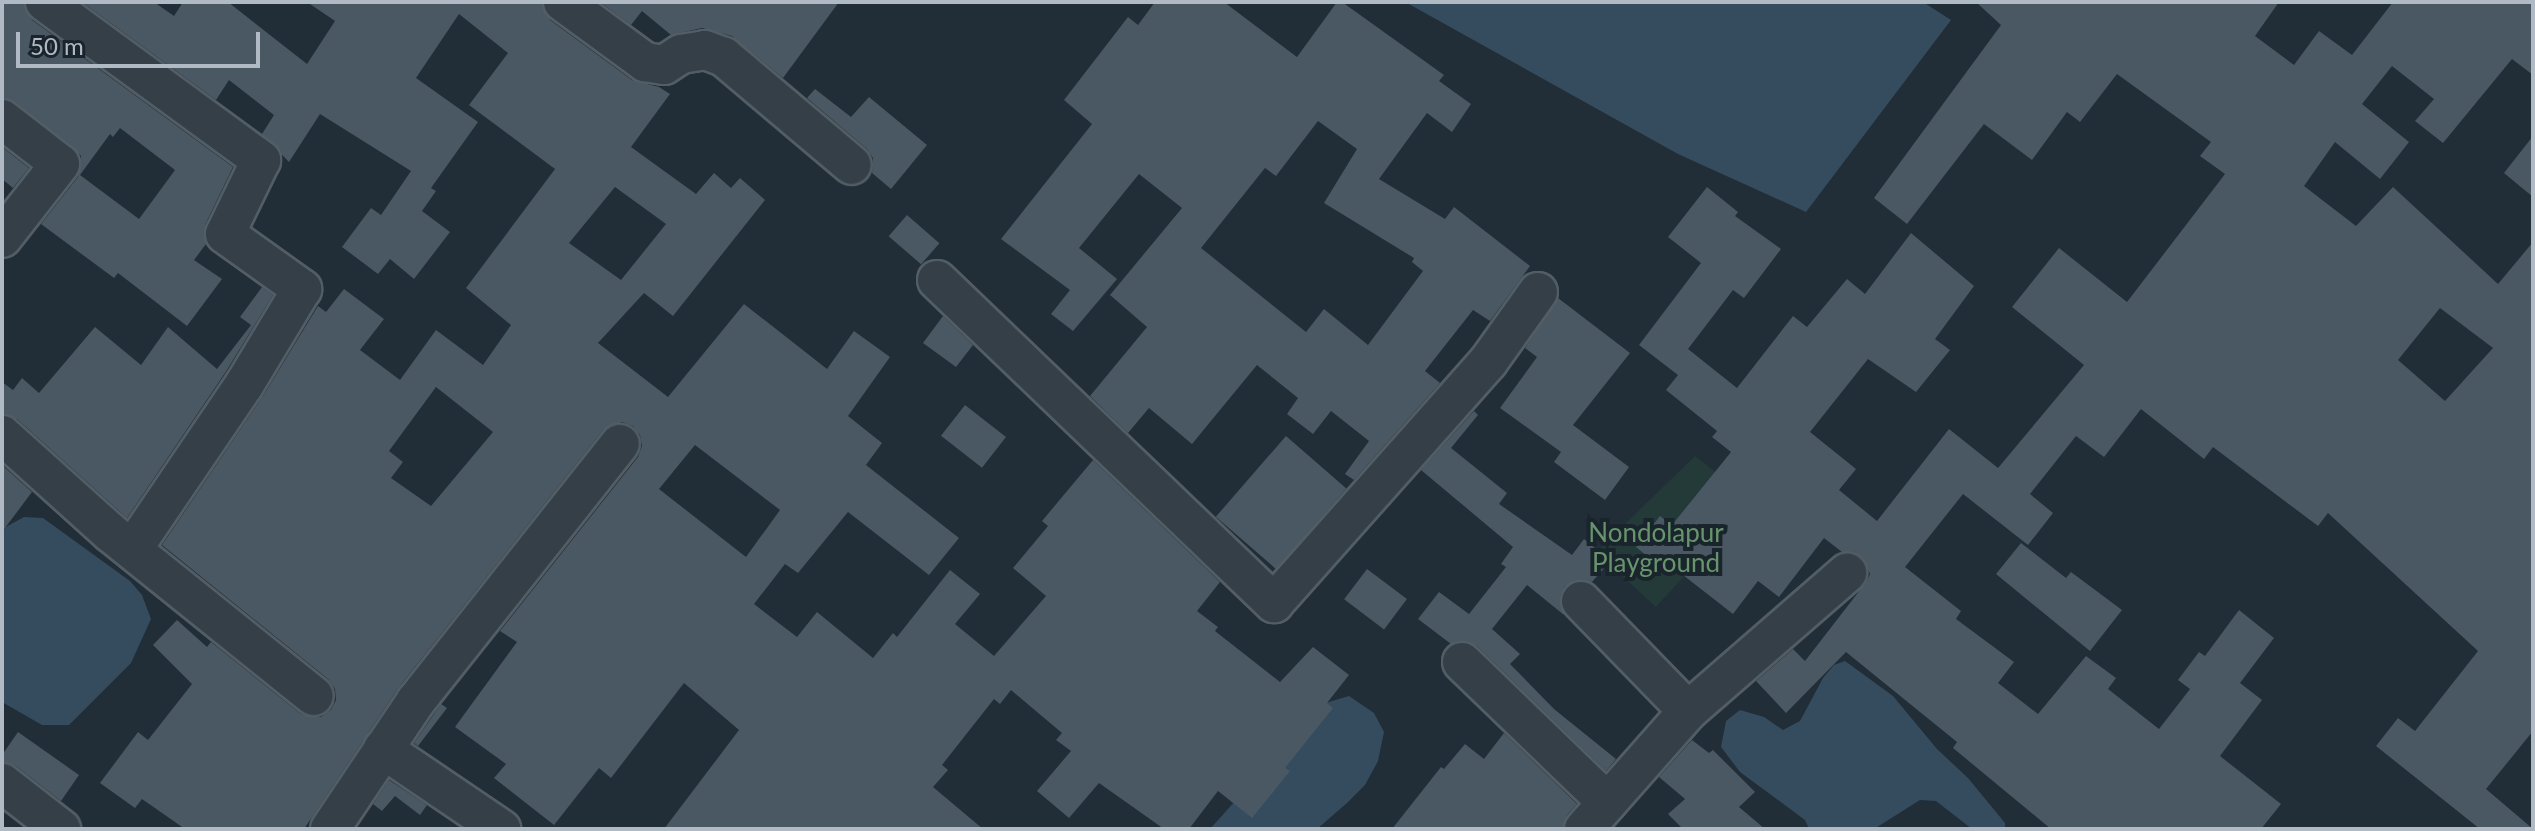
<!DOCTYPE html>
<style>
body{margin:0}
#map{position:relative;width:2535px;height:831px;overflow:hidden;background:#212d37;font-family:Lato,sans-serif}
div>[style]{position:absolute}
.green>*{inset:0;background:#243a39}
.water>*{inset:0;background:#354c5e}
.building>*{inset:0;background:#495863;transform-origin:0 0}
.roads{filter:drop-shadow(2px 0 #525d65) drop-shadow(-2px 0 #525d65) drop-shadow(0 2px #525d65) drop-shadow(0 -2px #525d65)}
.minor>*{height:38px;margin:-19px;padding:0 19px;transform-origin:19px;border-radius:19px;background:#353f48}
span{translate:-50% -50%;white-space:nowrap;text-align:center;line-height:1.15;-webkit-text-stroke:8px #1a242c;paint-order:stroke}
.park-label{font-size:26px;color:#67946c}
.frame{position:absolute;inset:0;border:4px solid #afbac4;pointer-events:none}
.scale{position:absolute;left:16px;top:32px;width:244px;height:36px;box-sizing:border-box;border:4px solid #afbac4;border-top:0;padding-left:10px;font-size:24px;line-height:28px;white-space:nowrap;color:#afbac4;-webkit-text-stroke:6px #1a242c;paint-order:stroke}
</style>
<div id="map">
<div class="green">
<div style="clip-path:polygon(1695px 456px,1753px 501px,1656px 607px,1596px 552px)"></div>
</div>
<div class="water">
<div style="clip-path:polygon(1923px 2px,1951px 20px,1806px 212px,1678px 154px,1407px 3px)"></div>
<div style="clip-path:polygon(24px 517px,43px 518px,130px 581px,142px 595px,151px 619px,131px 663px,69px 725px,42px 725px,2px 702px,2px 529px)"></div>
<div style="clip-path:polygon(1845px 661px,1893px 696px,1937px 749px,1968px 778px,2005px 823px,2005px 829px,1972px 829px,1936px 801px,1920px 800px,1874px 829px,1809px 829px,1805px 820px,1740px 772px,1721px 747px,1726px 721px,1740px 710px,1764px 717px,1783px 730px,1800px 721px,1823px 678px,1834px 665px)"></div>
<div style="clip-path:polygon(1349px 696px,1374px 713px,1384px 732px,1378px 761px,1365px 785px,1347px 803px,1317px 829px,1210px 829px,1322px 704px)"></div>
</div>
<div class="building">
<div style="clip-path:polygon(evenodd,2px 2px,23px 2px,32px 20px,233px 167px,205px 225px,206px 244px,194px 260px,222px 279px,187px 326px,118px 273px,114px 278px,41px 224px,78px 177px,81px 156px,73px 147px,15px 102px,2px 97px,2px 2px,120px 128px,175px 170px,139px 219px,80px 175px,110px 134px,113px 137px,120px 128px)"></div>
<div style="clip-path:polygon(evenodd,82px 2px,154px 2px,174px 16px,183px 2px,228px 2px,307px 64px,335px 21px,307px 2px,541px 2px,550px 20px,632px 80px,659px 87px,670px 94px,631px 147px,696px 194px,714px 173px,731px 188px,740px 178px,765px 200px,673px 316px,644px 293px,598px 343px,668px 397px,744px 304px,827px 369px,854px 331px,890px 357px,848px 416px,882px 443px,866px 465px,959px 538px,929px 575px,848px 512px,798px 573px,785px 564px,754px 604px,797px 637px,817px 612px,873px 658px,893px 633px,897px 637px,950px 570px,980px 594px,955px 624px,994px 656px,1046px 596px,1013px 568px,1048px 526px,1042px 521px,1093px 460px,1220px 582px,1197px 611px,1218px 627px,1215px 631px,1280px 682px,1313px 647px,1349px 675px,1327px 703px,1333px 708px,1285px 768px,1290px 771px,1252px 818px,1218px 791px,1189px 829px,1164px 829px,1099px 783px,1069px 818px,1037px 791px,1071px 751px,1056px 740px,1062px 733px,1011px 690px,1000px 704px,994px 699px,942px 765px,948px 770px,933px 787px,983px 829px,664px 829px,739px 730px,684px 683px,611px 778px,599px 768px,554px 825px,494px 778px,506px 764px,455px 727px,517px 642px,500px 631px,638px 457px,642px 446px,640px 435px,633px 426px,622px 422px,603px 430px,399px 687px,304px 829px,185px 829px,142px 799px,135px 808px,100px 783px,138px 732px,148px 740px,192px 684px,153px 645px,177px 620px,207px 647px,211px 642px,301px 714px,321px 717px,331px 710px,336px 700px,335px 689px,328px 679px,162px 545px,263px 396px,318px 306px,326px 312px,344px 289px,384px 319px,360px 350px,400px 380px,436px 330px,483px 365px,511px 325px,466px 288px,555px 169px,469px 105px,508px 53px,459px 14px,416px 78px,478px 122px,431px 188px,436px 191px,422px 211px,450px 232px,414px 279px,390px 259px,378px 274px,342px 247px,371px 208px,381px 215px,411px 171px,320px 114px,289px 162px,262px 134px,274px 115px,229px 80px,216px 100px,82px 2px,615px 187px,666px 224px,621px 280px,569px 243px,615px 187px,82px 2px,436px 387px,493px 432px,431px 506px,391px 478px,403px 462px,389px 451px,436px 387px,82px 2px,695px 445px,780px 510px,746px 557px,659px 489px,695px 445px)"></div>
<div style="clip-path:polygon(600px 2px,839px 2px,783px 78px,732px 36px,702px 28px,671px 35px,642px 11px,631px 25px)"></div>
<div style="clip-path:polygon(evenodd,1155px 2px,1224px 2px,1297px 57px,1337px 2px,1342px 2px,1444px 75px,1439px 81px,1471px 104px,1452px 132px,1427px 113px,1379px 179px,1445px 219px,1454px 207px,1530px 266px,1490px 321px,1473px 310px,1425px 371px,1440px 383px,1354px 480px,1345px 474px,1369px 441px,1331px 411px,1313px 434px,1287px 414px,1298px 398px,1257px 365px,1192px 444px,1149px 408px,1128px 433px,1090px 396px,1147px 327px,1110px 295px,1182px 208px,1139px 174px,1079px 248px,1117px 279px,1073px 331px,1051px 314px,1070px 290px,1001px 239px,1092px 124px,1064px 100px,1128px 17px,1138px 25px,1155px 2px,1318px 121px,1357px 149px,1324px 203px,1414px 258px,1412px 262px,1423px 271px,1368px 345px,1324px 309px,1306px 332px,1201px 248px,1265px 168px,1276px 176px,1318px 121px)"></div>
<div style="clip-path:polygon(evenodd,1976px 2px,2279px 2px,2255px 36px,2294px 65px,2319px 31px,2352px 55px,2393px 2px,2533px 2px,2533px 75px,2512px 59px,2443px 143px,2415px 121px,2434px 99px,2392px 66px,2362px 104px,2409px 142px,2380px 179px,2335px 142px,2304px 186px,2356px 226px,2393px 187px,2498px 284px,2533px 242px,2533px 731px,2486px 789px,2533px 829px,2480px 829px,2376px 746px,2398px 718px,2415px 731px,2478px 651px,2328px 513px,2318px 526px,2213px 447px,2204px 459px,2141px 409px,2104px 457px,2076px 436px,2030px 494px,2053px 513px,2028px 545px,1963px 494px,1905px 567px,1961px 611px,1956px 619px,2014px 662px,1998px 683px,2038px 714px,2086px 656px,2116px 678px,2108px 689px,2159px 729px,2190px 689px,2178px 680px,2199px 652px,2205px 656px,2239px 610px,2274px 638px,2240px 683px,2262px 700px,2220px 756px,2281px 804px,2261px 829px,2051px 829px,1953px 748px,1957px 742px,1846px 652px,1786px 713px,1756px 681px,1793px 649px,1805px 661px,1867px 581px,1870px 574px,1863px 558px,1853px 552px,1842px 552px,1824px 538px,1779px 597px,1758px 581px,1733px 614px,1674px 568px,1669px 574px,1636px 547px,1660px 516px,1672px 525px,1731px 452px,1712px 437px,1717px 431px,1666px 390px,1678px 375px,1639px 345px,1701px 263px,1668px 237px,1707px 187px,1738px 212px,1735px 216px,1781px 249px,1744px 298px,1733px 290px,1688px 349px,1737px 388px,1793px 316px,1807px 327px,1847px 279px,1865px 294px,1911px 233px,1974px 286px,1935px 339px,1950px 350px,1916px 392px,1868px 359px,1810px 432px,1856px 469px,1839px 490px,1877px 521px,1949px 429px,1998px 468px,2084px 365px,2012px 307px,2059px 248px,2127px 302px,2225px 174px,2200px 156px,2211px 142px,2117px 74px,2080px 122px,2067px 112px,2032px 160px,1984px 124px,1907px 224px,1874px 198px,2001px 25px,1976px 2px,2440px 308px,2493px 348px,2445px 401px,2398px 360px,2440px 308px)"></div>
<div style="clip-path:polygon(815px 89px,851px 117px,869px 97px,927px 145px,891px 189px,872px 173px,873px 158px,867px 149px,807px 98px)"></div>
<div style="clip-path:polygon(2533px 136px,2533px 197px,2504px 173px)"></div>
<div style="clip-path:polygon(2px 147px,29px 168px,13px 188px,2px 179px)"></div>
<div style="left:907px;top:215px;width:43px;height:28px;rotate:41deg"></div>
<div style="clip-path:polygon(262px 287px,273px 295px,225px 373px,127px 518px,17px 419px,2px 414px,2px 382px,13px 390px,22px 378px,39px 393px,95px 327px,141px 365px,168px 327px,217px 369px,251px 325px,240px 317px)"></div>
<div style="clip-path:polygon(1558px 298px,1630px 353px,1573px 425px,1629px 467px,1605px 500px,1554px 462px,1561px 452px,1500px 408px,1537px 357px,1525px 348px)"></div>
<div style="clip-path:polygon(943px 316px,973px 345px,956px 367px,923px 343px)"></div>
<div style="left:965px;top:405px;width:52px;height:39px;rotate:38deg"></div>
<div style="clip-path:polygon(1474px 411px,1478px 415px,1451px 448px,1507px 493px,1499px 504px,1572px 555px,1584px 539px,1610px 561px,1592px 582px,1576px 580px,1565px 586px,1560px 596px,1564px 615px,1527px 585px,1492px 629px,1520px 654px,1510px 664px,1554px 709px,1616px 759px,1606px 771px,1477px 646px,1467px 641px,1451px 644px,1418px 619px,1439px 592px,1469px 614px,1506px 567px,1501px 564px,1513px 547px,1421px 470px)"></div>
<div style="left:1286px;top:436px;width:80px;height:107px;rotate:41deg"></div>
<div style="clip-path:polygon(2px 465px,32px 492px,2px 532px)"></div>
<div style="clip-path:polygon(2021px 543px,2066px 578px,2071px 572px,2122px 610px,2090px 651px,1996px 574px)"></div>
<div style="left:1367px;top:569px;width:50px;height:38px;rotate:37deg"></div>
<div style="clip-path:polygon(441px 704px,447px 708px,418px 746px,414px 743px)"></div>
<div style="clip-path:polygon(18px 732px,79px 775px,61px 801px,16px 766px,2px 761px,2px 755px)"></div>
<div style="clip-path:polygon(1504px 733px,1577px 804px,1567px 815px,1563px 829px,1392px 829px,1441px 767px,1444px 769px,1465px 744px,1484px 759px)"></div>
<div style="clip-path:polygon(1692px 740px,1709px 753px,1713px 750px,1755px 792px,1739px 807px,1765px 829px,1683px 829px,1668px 814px,1685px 799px,1659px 777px)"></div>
<div style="clip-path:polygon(389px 780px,427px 805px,420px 815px,395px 796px,382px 811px,373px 804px)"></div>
</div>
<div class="roads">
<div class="minor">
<div style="left:45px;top:2px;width:268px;rotate:36.2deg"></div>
<div style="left:261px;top:160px;width:82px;rotate:115.9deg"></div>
<div style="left:225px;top:234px;width:95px;rotate:35.5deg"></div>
<div style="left:302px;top:289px;width:112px;rotate:121.1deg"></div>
<div style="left:244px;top:385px;width:199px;rotate:124.2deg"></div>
<div style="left:563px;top:2px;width:102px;rotate:36.2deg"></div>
<div style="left:645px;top:62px;width:19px;rotate:9deg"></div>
<div style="left:664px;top:65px;width:20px;rotate:-33deg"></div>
<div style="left:681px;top:54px;width:24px;rotate:-9deg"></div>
<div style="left:705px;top:50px;width:20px;rotate:20deg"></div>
<div style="left:724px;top:57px;width:167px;rotate:40.2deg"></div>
<div style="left:2px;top:119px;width:73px;rotate:37.8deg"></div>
<div style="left:60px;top:164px;width:94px;rotate:128.1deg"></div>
<div style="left:937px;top:280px;width:467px;rotate:43.8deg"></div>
<div style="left:1274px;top:603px;width:322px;rotate:-48.4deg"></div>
<div style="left:1488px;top:362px;width:86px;rotate:-54.5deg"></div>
<div style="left:2px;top:435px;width:147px;rotate:42deg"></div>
<div style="left:111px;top:533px;width:260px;rotate:38.8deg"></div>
<div style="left:1581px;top:601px;width:153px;rotate:45.8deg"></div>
<div style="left:1462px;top:662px;width:202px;rotate:44deg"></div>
<div style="left:383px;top:749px;width:143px;rotate:34.1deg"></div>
<div style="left:2px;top:783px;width:75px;rotate:37.9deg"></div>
<div style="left:330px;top:829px;width:154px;rotate:-56.1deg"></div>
<div style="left:416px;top:701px;width:328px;rotate:-51.6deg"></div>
<div style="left:1584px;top:829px;width:157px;rotate:-48.6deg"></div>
<div style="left:1688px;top:711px;width:211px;rotate:-41deg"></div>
</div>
</div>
<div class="park-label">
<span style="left:1656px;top:548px">Nondolapur<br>Playground</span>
</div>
<div class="frame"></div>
<div class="scale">50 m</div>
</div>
